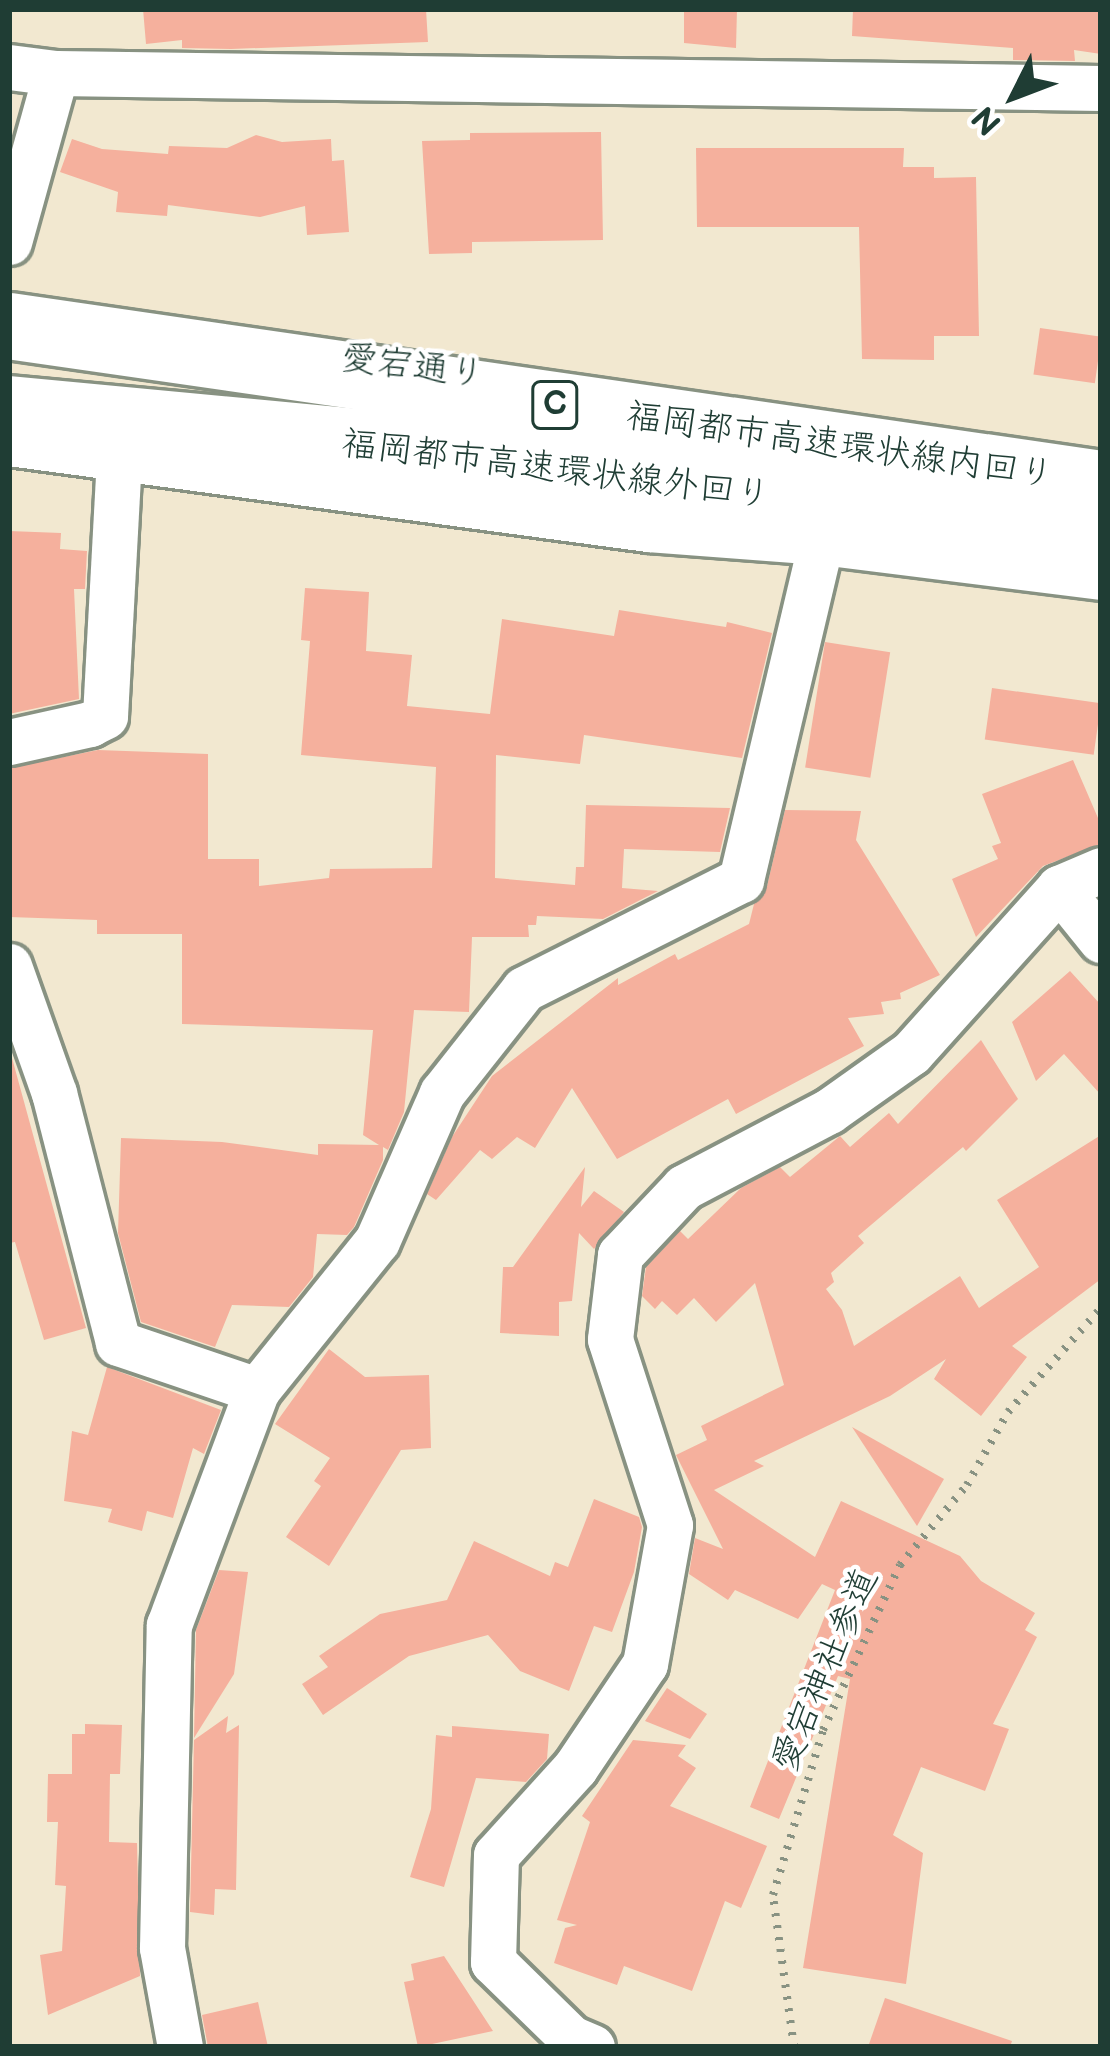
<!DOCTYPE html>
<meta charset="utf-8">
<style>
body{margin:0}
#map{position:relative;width:1110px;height:2056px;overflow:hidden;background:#f2e8d0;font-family:"Balsamiq Sans","Klee One",sans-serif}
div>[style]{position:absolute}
.building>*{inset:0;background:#f5b09d;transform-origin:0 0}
.path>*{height:8px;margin-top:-4px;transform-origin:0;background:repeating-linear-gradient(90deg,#889282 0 3px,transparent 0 12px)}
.roads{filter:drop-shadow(3px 0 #889282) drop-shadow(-3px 0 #889282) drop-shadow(0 3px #889282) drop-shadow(0 -3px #889282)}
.minor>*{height:45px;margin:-22.5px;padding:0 22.5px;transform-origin:22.5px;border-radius:22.5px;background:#fff}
.highway>*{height:66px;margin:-33px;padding:0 33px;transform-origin:33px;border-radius:33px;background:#fff}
span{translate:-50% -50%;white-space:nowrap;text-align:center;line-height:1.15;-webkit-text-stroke:9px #fff;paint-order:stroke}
.shield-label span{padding:3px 9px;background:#fff;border:3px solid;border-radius:9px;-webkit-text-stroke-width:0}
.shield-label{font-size:33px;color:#1f3d34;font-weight:700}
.street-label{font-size:36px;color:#1f3d34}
.frame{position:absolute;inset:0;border:12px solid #1f3d34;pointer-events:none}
.north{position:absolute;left:954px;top:36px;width:120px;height:120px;-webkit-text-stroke:9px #fff;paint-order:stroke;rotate:228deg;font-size:33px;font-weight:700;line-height:48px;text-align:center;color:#1f3d34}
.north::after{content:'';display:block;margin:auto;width:42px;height:54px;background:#1f3d34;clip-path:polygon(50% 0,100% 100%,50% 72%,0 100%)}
</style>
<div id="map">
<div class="building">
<div style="clip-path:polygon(143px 9px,426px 9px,428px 42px,231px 49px,182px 48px,182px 40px,146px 44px)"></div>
<div style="clip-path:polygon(684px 9px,737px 9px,736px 48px,684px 43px)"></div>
<div style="clip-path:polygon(853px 9px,1101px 9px,1101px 54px,1074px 50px,1075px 61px,1013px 60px,1013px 48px,852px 36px)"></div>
<div style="clip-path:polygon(601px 132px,603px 240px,472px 242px,472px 253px,429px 254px,422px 141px,470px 140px,470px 133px)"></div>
<div style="clip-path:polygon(256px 135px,282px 142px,331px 139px,332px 161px,344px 160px,349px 232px,307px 235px,305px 206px,260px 217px,168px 205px,167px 216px,116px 212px,118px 192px,60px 172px,72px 139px,102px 149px,168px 154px,169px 146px,227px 148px)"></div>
<div style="clip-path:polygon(696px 148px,904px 148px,903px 167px,934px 167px,934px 178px,976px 177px,979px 336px,934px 336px,934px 360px,862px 359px,859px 227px,697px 227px)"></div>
<div style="left:1040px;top:328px;width:62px;height:47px;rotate:8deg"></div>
<div style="clip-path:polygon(9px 531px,61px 533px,60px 549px,87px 551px,85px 589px,74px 589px,79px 699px,9px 714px)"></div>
<div style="clip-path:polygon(305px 588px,369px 592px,366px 651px,412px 655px,407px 706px,490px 714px,502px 619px,614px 636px,619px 610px,726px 627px,727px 622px,772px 633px,742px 758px,584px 735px,580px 764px,496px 755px,495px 878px,575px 885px,576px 867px,584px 867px,586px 805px,730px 808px,720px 852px,624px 849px,622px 888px,658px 891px,603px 919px,537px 916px,536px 925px,528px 925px,529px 937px,472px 937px,469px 1012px,414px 1010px,404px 1112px,388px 1150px,383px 1147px,383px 1160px,354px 1227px,347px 1235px,317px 1234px,313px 1277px,289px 1307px,232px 1305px,215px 1347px,141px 1322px,118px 1233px,121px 1138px,222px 1142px,318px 1155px,318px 1144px,379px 1145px,363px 1135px,373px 1030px,182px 1024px,182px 934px,97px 934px,97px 920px,9px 917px,9px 768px,98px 750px,208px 754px,208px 859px,259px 859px,259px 886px,329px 878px,330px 869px,432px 868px,436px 767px,301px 755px,310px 641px,301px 640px)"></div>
<div style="left:825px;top:642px;width:66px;height:127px;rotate:9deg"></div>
<div style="left:992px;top:688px;width:110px;height:52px;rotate:8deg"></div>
<div style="clip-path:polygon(1073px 760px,1101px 825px,1101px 844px,1043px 866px,976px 937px,952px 879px,998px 859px,992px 846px,1001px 843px,982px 794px)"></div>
<div style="clip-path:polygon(785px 810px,861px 811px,856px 840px,940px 975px,900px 993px,901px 999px,881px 1002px,884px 1014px,848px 1018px,864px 1046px,736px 1114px,728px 1099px,617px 1159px,572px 1088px,535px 1148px,517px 1137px,492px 1159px,480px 1150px,436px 1200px,427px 1194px,452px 1137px,492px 1076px,618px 978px,618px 985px,675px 954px,678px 960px,749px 924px,754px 904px,767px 886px)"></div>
<div style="clip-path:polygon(1070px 971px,1101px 1005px,1101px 1095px,1064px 1054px,1036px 1081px,1012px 1022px)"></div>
<div style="clip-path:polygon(981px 1040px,1018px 1099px,966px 1151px,963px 1147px,858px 1236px,864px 1243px,831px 1273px,834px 1282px,826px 1289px,842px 1310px,854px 1346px,960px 1276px,979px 1308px,1039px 1267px,997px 1200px,1101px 1135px,1101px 1279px,1012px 1346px,1027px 1357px,981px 1416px,934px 1379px,946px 1359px,890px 1396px,754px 1461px,764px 1466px,714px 1490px,815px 1557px,841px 1501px,960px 1556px,981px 1581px,1035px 1613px,1025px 1630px,1037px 1637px,993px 1724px,1009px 1729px,985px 1791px,921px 1767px,893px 1835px,923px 1853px,906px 1984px,803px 1968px,850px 1679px,838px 1676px,779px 1819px,750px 1807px,835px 1590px,822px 1584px,798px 1619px,735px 1590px,728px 1600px,689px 1574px,695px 1538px,723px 1549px,676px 1455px,707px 1440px,701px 1426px,784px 1385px,755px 1283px,716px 1322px,694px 1298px,677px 1315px,662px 1301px,655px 1309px,642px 1296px,646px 1267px,680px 1231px,688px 1239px,741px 1188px,780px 1167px,790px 1177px,840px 1136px,850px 1147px,889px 1113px,898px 1124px)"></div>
<div style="clip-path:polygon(9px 1047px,86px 1328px,44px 1340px,15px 1242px,9px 1243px)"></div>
<div style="clip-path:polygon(585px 1167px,581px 1207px,594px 1191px,624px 1212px,594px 1249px,579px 1233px,572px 1301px,559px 1302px,559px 1336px,500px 1333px,503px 1267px,513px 1267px)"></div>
<div style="clip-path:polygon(329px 1349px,365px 1377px,429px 1375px,431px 1448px,401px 1450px,329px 1566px,286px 1537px,321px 1486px,314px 1481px,330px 1458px,275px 1424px)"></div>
<div style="clip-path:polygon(107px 1367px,221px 1410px,204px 1454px,193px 1448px,173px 1518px,147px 1511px,142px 1531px,108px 1522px,112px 1509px,64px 1501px,72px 1431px,88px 1435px)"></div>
<div style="clip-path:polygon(852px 1427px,944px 1479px,917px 1526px)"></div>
<div style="clip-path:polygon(594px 1499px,639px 1517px,642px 1527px,634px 1572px,612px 1632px,594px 1626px,569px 1691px,520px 1671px,488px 1635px,409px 1656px,323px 1715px,302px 1684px,328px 1667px,319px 1656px,380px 1614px,447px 1600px,474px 1541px,550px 1576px,555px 1562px,568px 1567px)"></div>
<div style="clip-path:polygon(219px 1570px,248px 1572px,234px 1674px,194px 1738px,196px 1630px)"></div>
<div style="clip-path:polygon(667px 1688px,707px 1714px,690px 1739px,645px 1721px)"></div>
<div style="clip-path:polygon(228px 1716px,226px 1733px,239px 1725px,236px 1890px,215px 1889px,214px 1915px,190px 1912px,194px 1740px)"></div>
<div style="clip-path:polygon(85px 1724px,122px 1725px,120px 1774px,110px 1774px,109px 1842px,137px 1843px,140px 1976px,48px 2015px,40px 1955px,62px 1951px,66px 1886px,55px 1885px,58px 1822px,47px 1822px,48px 1774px,72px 1774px,72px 1734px,85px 1734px)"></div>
<div style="clip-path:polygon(452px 1726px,549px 1734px,547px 1759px,526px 1782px,476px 1778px,444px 1887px,410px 1877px,431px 1809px,436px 1735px,452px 1737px)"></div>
<div style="clip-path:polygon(633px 1740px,686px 1745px,678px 1756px,696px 1768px,670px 1806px,767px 1846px,741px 1908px,725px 1901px,692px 1991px,624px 1966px,617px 1985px,554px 1963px,565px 1928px,577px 1925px,557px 1920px,590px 1822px,582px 1816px)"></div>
<div style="clip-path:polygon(444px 1956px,493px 2031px,418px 2047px,404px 1982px,414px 1980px,411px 1964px)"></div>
<div style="clip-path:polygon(885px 1998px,1012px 2041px,1010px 2047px,868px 2047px)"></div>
<div style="clip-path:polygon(258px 2002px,268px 2047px,208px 2047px,202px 2015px)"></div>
</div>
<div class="path">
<div style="left:794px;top:2047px;width:153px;rotate:-97.9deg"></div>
<div style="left:773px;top:1895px;width:172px;rotate:-73.1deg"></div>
<div style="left:823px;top:1730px;width:182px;rotate:-65deg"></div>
<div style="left:900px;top:1565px;width:104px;rotate:-50.1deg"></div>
<div style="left:967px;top:1485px;width:84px;rotate:-60.7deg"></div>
<div style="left:1008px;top:1412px;width:140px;rotate:-48.2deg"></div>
</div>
<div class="roads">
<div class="minor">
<div style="left:9px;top:67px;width:47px;rotate:7.3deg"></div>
<div style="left:56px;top:73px;width:1045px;rotate:0.82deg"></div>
<div style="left:9px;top:242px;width:175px;rotate:-74.5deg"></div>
<div style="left:9px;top:443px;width:645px;rotate:7.67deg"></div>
<div style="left:648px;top:529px;width:173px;rotate:4.3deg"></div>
<div style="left:821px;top:542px;width:282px;rotate:7.1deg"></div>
<div style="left:9px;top:742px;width:83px;rotate:-12.5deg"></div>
<div style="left:90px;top:724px;width:17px;rotate:-28deg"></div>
<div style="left:105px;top:716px;width:257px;rotate:-86.9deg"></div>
<div style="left:1059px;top:888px;width:67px;rotate:51.1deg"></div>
<div style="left:9px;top:966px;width:135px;rotate:70.5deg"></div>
<div style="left:54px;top:1093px;width:258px;rotate:75.6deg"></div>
<div style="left:118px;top:1343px;width:147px;rotate:18.7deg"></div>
<div style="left:180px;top:2047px;width:101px;rotate:-100.3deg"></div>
<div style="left:162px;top:1948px;width:323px;rotate:-88.8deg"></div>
<div style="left:169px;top:1625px;width:251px;rotate:-69.5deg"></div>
<div style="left:257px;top:1390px;width:191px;rotate:-51.2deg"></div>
<div style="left:377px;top:1241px;width:162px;rotate:-66.3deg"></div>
<div style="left:442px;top:1093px;width:132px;rotate:-51.7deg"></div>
<div style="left:524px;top:989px;width:243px;rotate:-26.7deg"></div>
<div style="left:741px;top:880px;width:347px;rotate:-76.7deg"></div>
<div style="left:592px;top:2047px;width:23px;rotate:-157deg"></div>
<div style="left:571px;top:2038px;width:109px;rotate:-135.7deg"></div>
<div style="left:493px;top:1962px;width:107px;rotate:-88.4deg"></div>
<div style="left:496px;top:1855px;width:118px;rotate:-47.8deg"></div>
<div style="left:575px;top:1768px;width:125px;rotate:-56.1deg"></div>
<div style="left:645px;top:1664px;width:141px;rotate:-79.8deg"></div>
<div style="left:670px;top:1525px;width:195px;rotate:-107.9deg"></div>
<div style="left:610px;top:1339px;width:85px;rotate:-83.2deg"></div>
<div style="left:620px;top:1255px;width:93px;rotate:-46.7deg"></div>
<div style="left:684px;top:1187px;width:164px;rotate:-27.7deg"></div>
<div style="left:829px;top:1111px;width:100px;rotate:-35.3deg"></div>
<div style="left:911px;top:1053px;width:222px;rotate:-48.1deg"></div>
<div style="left:1059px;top:888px;width:46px;rotate:-23.2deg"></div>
</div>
<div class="highway">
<div style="left:9px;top:326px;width:1103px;rotate:8.23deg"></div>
<div style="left:9px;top:409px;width:349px;rotate:5.4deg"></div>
<div style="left:356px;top:442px;width:752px;rotate:7.72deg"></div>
</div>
</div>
<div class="shield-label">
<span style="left:555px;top:405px">C</span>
</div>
<div class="street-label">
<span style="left:413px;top:367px;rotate:7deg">愛宕通り</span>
<span style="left:840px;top:446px;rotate:8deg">福岡都市高速環状線内回り</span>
<span style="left:556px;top:470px;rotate:7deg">福岡都市高速環状線外回り</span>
<span style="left:826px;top:1670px;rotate:-67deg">愛宕神社参道</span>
</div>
<div class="frame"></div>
<div class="north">N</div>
</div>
